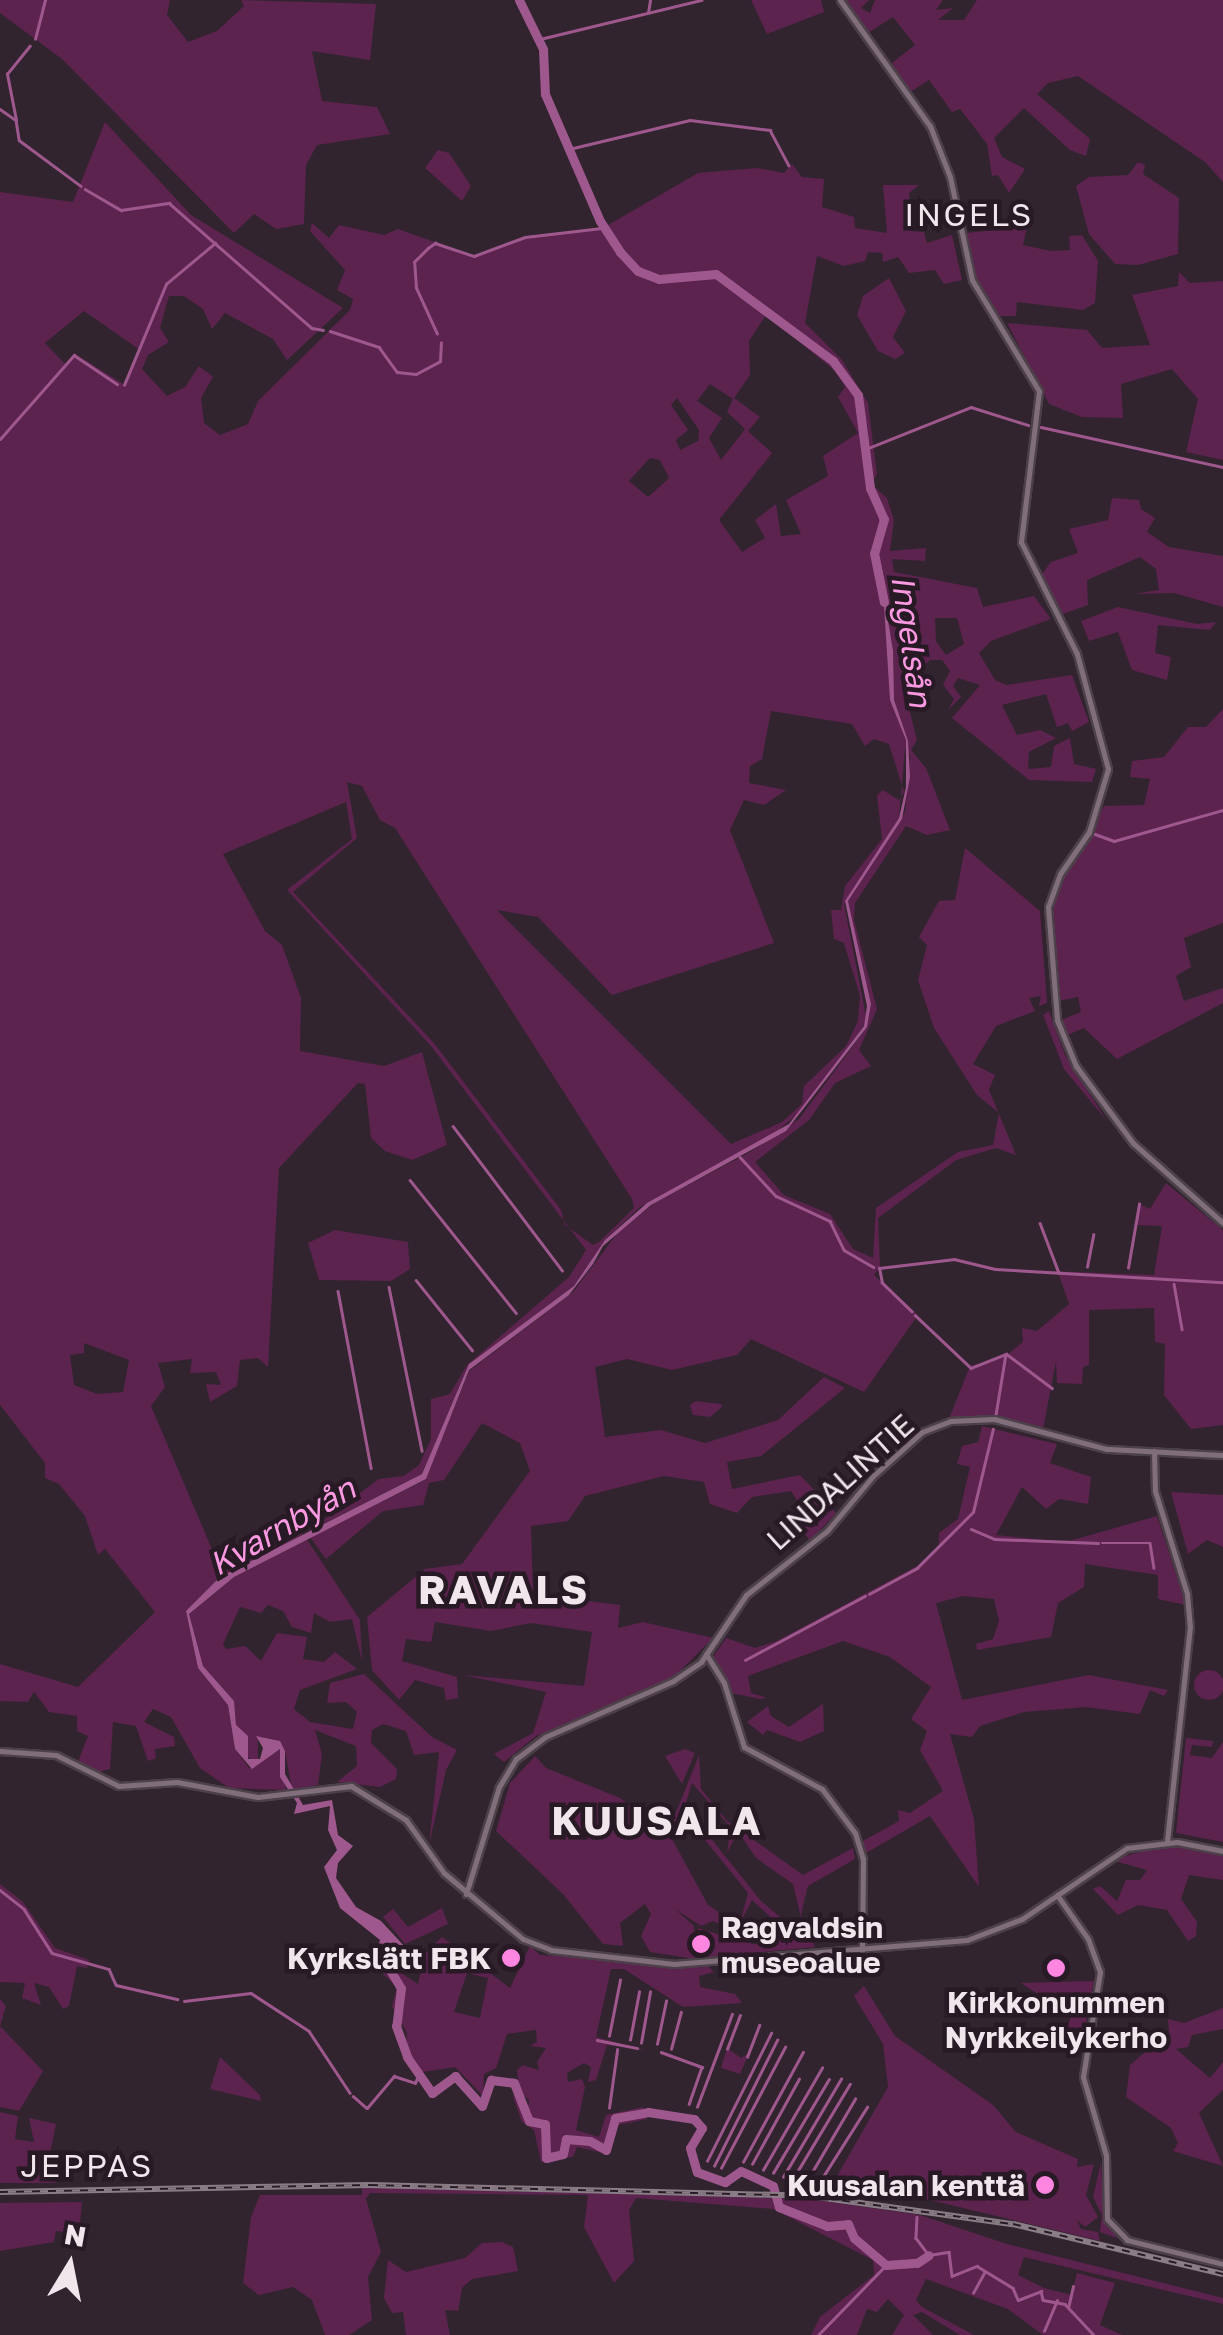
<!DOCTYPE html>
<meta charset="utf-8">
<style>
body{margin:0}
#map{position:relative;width:1223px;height:2335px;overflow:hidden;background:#32242e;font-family:"Golos Text",sans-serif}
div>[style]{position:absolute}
.green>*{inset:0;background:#5b234e}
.round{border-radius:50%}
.water>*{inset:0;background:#9f588e}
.stream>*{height:2.5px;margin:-1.25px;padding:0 1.25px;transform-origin:1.25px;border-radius:1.25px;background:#9f588e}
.river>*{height:9px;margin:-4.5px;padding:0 4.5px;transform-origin:4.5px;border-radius:4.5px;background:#9f588e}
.roads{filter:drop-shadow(2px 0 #4d4149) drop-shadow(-2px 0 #4d4149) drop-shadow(0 2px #4d4149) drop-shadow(0 -2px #4d4149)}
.minor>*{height:5px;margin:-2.5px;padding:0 2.5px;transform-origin:2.5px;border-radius:2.5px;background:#806f7b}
.rail>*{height:6px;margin-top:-3px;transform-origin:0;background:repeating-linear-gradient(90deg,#281a24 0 8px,#8a7d86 0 16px);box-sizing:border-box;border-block:2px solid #8a7d86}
.dots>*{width:28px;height:28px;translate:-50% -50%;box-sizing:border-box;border:5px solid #281a24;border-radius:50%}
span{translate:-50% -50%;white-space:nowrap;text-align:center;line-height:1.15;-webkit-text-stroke:9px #281a24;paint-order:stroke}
.street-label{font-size:30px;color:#f0e6ec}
.poi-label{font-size:30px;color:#f0e6ec;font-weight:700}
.left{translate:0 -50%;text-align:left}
.right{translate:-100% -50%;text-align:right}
.neighbourhood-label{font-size:32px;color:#f0e6ec;letter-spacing:2.5px}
.water-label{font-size:32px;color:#fb99e2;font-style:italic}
.district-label{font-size:40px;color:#f0e6ec;font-weight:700;letter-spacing:2.5px}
.north{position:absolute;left:20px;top:2215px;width:100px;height:100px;-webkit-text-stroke:8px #281a24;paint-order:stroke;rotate:10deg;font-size:28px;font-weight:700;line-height:40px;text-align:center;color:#f0e6ec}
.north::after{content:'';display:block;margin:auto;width:35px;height:45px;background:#f0e6ec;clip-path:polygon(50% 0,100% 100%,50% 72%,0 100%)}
</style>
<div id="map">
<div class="green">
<div style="clip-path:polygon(0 0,170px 0,167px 15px,188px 42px,217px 31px,244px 6px,241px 0,376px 4px,370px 60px,312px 51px,322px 101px,377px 107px,390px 134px,317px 145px,306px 165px,304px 224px,276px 229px,254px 214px,234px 233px,62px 59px,0 13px)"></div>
<div style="clip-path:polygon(751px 0,821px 0,824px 12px,767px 34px)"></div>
<div style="clip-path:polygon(844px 0,869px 0,861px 8px,870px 13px,875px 0,943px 0,936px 10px,953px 8px,938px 20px,964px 20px,977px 0,1223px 0,1223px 182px,1205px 162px,1078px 76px,1048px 83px,1037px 94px,1090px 139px,1086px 156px,1070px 150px,1024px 108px,994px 138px,1002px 157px,1025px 169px,1009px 193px,998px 175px,992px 176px,987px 144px,960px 109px,952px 112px,929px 80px,910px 92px,892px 63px,915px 45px,893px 17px,866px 34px)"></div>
<div style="clip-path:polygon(evenodd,105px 122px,191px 215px,343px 308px,287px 360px,273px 339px,225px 313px,212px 329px,203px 309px,184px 296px,169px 296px,160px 328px,169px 342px,148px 355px,142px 369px,167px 396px,185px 387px,199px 366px,213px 377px,201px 398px,204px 423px,220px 435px,248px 424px,258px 401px,350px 310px,353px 299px,337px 290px,345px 270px,310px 231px,312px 223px,329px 238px,339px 225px,384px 235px,398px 229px,474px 256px,525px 237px,603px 228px,698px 173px,757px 168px,784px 173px,792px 164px,802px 177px,824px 179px,822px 207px,854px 217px,855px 228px,887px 233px,883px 185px,919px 185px,909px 193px,911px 231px,924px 232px,927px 243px,952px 235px,962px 280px,944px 284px,935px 270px,909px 273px,898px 257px,883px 262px,882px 253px,868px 252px,865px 261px,844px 266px,817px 256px,805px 323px,842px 360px,868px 403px,877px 474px,871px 484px,887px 498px,894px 520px,890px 551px,926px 548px,925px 561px,892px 559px,894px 572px,977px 588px,983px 607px,1034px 596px,1051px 619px,991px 641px,979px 653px,995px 680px,1007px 685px,1072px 675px,1089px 722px,1072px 731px,1068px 723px,1057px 727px,1046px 694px,1002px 705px,1017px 735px,1040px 730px,1056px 738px,1029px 752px,1028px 769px,1051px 767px,1054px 746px,1070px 738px,1074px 764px,1096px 769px,1092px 782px,1029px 780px,952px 718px,980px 685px,958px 678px,953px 686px,961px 697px,948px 710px,954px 699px,943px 685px,950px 671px,942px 660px,930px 660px,910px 678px,905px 693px,917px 740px,911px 750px,926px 768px,950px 830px,927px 835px,906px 826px,855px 903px,854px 920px,877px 1009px,859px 1050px,871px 1066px,835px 1083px,809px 1120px,755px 1162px,784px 1195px,830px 1214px,853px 1249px,873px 1258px,876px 1208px,958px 1152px,993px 1145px,999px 1113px,977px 1095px,934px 1028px,918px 980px,927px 945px,919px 937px,939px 901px,955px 900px,965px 848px,1040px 911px,1047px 1003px,1039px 1006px,1041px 996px,1029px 998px,1035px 1011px,996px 1026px,973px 1064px,995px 1075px,989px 1090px,1016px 1155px,996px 1148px,956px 1160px,878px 1218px,880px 1267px,874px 1275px,918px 1315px,864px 1392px,751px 1339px,737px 1355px,672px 1370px,627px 1359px,595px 1367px,605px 1437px,661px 1430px,705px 1443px,778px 1420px,824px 1377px,845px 1388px,761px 1456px,727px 1462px,732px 1489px,800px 1475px,836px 1513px,810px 1541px,796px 1520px,806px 1514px,791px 1491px,752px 1497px,737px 1513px,710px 1504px,704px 1482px,664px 1476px,585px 1496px,568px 1521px,531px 1526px,533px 1594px,620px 1605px,618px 1628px,643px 1622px,713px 1638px,674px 1677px,536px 1736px,504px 1762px,494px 1754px,533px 1733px,546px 1692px,463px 1675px,584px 1686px,592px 1632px,531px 1623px,491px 1631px,435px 1622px,431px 1642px,406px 1639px,402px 1661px,457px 1677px,458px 1698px,446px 1700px,444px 1688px,415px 1680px,399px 1700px,372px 1670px,367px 1617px,425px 1569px,462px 1564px,530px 1471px,520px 1443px,482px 1423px,444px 1480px,429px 1483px,423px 1505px,383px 1511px,326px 1559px,310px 1537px,425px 1480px,469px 1371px,573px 1292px,619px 1231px,656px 1202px,750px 1152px,799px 1119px,867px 1027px,871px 1004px,848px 901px,905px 812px,910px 755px,905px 749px,899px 818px,844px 904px,867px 1021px,801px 1111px,768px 1139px,640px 1207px,605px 1240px,574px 1286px,469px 1364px,422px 1474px,306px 1533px,379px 1479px,404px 1476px,419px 1465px,431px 1439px,431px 1399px,450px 1394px,467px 1365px,569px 1277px,586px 1250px,431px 1046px,287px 890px,352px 839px,346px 802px,223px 854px,265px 931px,282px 945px,301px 998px,300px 1051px,384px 1066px,422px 1052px,447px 1145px,412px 1160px,385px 1151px,371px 1138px,365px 1084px,358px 1083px,279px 1168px,268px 1367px,258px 1358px,240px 1360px,237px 1386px,210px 1402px,206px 1384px,221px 1385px,216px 1372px,190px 1373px,192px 1359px,158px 1363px,165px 1387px,151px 1406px,217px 1561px,277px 1539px,293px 1524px,303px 1534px,212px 1586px,186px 1611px,198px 1668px,228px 1705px,235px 1749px,249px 1768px,280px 1749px,286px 1790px,229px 1788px,200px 1768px,171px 1717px,153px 1709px,144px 1722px,174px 1737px,175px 1746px,155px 1749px,156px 1758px,148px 1761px,136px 1726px,113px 1722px,110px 1769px,93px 1773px,78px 1762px,88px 1736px,77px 1731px,77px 1716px,49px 1712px,34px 1692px,28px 1702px,0 1701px,0 1664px,78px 1687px,155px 1612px,105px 1549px,98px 1555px,85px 1516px,59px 1484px,45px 1478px,45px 1463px,0 1405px,0 192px,73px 202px,105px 122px,84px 311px,140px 350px,125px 385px,77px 355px,66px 365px,45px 343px,84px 311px,105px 122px,766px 315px,834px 370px,845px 387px,838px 397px,858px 433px,823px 456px,828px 476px,786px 500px,801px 534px,781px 536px,776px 504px,755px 520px,765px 538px,742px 552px,719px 520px,772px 453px,748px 431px,760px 417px,734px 398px,750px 375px,749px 341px,766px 315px,105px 122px,710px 384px,733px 399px,727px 412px,745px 429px,721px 460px,709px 438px,722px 418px,697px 401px,710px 384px,105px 122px,677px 398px,699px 430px,698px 441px,680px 450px,676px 440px,688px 430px,671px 405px,677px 398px,105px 122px,650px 458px,660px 460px,669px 478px,648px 497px,629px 481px,650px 458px,105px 122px,935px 618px,957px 618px,964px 644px,946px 655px,936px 641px,935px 618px,105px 122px,771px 711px,852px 724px,865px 746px,874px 739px,889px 744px,904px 792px,899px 800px,883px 790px,877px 795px,882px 839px,845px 886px,841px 910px,831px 910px,834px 939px,844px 943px,860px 996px,858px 1021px,846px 1046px,804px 1086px,802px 1104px,782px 1122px,731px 1144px,497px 910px,538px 917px,612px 995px,774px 943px,730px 830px,744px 800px,764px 805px,786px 790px,749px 783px,750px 766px,762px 759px,771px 711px,105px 122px,347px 782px,362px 786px,380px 820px,395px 828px,632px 1199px,634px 1208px,599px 1242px,593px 1245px,565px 1225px,561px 1210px,434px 1043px,293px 892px,357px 838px,347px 782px,105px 122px,84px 1343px,129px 1360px,123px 1392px,97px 1394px,74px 1385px,70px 1355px,84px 1353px,84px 1343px)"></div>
<div style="clip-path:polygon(438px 150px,449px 153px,471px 186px,462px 201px,425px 168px)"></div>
<div style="clip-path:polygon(1138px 162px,1145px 165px,1143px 174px,1179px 198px,1178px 254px,1138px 265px,1115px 264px,1089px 234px,1076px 186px,1089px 177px,1128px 175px)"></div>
<div style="clip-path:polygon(1027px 227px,1023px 245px,1051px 251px,1070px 250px,1069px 236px,1082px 235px,1098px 261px,1095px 303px,1083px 310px,1017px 302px,1016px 316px,1000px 316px,976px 279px,965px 233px)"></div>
<div style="clip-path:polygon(1179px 272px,1190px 283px,1223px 281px,1223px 460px,1186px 452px,1198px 399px,1172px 369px,1121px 384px,1123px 418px,1082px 417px,1049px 404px,1007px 323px,1087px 330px,1102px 348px,1150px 345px,1132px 295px,1178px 286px)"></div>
<div style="clip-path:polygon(889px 278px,906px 311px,893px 337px,905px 353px,895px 359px,878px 351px,857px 315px,863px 296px)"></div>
<div style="clip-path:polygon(1112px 498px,1139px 500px,1141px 509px,1155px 518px,1147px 532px,1169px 547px,1223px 556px,1223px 607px,1174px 593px,1133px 594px,1159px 590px,1156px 569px,1140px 557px,1087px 580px,1088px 605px,1063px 614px,1041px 575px,1051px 562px,1078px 553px,1069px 529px,1108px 520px)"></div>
<div style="clip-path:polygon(1118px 607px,1197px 624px,1216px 622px,1210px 630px,1158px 625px,1155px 653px,1171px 657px,1167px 680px,1132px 670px,1118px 632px,1089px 641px,1081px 621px)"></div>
<div style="clip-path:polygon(1223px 709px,1223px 923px,1184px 938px,1191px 967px,1176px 976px,1184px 1001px,1223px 988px,1223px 1003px,1117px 1059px,1084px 1028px,1065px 1036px,1059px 1021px,1081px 1012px,1078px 997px,1054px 1002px,1054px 894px,1104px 806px,1144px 805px,1150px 779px,1130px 777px,1132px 761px,1164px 757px,1188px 727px,1206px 727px)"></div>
<div style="clip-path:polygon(1049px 1011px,1065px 1055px,1107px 1121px,1064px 1069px,1043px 1015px)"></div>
<div style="clip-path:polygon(1166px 1183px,1223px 1230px,1223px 1425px,1191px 1429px,1164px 1395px,1165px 1344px,1155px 1342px,1154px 1308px,1089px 1310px,1089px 1365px,1083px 1367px,1082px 1384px,1057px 1383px,1056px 1362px,1043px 1429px,997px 1416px,949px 1419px,970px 1366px,1007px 1355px,1023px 1342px,1022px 1328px,1037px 1331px,1069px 1304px,1059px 1275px,1048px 1271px,1154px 1275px,1162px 1226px,1135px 1225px,1139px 1204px,1150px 1209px)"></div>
<div style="clip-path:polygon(335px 1230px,408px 1242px,410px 1269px,391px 1281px,319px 1280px,308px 1243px)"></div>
<div style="clip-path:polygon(696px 1401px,721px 1404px,722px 1407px,710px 1417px,693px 1415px,690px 1405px)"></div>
<div style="clip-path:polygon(982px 1426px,1057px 1444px,1050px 1463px,1091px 1477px,1088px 1504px,1059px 1499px,1046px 1509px,1022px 1487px,996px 1535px,1066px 1542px,1157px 1516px,1186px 1605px,1158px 1599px,1158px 1575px,1085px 1564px,1084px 1587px,1058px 1603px,1051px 1637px,977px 1650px,976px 1644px,993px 1639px,999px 1621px,994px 1599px,963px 1596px,936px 1603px,962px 1700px,1089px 1675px,1168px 1690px,1164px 1696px,1150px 1690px,1140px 1714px,1086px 1707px,1024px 1712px,980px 1726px,972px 1737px,950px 1734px,974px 1819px,979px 1887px,930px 1816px,866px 1853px,861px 1842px,899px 1821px,898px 1810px,910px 1813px,943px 1791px,920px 1750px,927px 1731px,911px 1719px,931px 1687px,890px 1657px,843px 1641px,748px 1676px,751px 1693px,767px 1698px,760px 1699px,731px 1693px,713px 1657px,726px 1638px,755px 1648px,777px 1641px,919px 1565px,939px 1545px,939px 1533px,958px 1519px,970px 1467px,957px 1464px,962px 1446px,978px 1442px)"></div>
<div style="clip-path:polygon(1171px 1492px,1223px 1495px,1223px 1547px,1207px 1540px,1188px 1554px)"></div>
<div style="clip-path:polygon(306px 1538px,360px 1620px,362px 1661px,352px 1619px,330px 1622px,314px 1613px,311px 1633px,292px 1627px,283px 1611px,268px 1605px,261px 1613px,240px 1607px,223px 1644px,226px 1649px,245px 1646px,261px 1661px,277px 1633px,307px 1637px,303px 1659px,324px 1662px,335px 1652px,357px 1669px,300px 1690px,294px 1709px,310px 1722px,353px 1729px,357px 1712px,346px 1702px,327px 1703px,330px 1683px,364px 1674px,432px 1737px,457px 1750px,446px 1770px,429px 1845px,439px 1752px,414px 1755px,406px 1731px,383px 1724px,372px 1730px,371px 1743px,397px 1769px,396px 1779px,380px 1787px,337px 1782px,357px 1766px,356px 1746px,315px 1730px,322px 1754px,318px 1785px,292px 1790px,285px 1751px,273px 1739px,258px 1737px,258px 1763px,246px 1756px,248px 1740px,236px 1726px,234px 1701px,203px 1666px,189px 1614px,234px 1577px)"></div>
<div class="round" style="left:1194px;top:1670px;width:30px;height:30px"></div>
<div style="clip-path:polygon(823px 1704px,824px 1731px,800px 1742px,767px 1730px,763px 1735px,747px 1722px,768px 1706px,771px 1716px,789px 1727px)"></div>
<div style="clip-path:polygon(1186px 1738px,1213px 1741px,1212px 1747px,1192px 1745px,1190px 1755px,1212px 1758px,1223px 1742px,1223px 1842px,1176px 1833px)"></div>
<div style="clip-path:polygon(685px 1749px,695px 1753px,682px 1784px,665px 1756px)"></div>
<div style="clip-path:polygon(evenodd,699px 1755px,701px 1789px,727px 1821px,803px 1875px,853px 1848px,855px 1859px,808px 1886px,801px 1914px,815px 1947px,700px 1958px,698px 1928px,724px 1936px,729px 1929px,713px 1921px,701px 1926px,675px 1909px,694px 1926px,695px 1959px,650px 1952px,641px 1936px,651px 1914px,645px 1904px,620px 1923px,623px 1946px,603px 1944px,563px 1894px,496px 1831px,510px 1783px,535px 1756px,546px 1768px,620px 1798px,667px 1835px,699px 1755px,692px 1783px,731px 1828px,727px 1853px,738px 1831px,756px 1858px,793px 1884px,806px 1939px,761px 1901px,685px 1806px,692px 1783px,699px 1755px,680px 1809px,748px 1893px,740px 1923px,752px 1900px,777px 1923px,763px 1944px,751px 1944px,740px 1926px,708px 1905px,671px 1837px,680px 1809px)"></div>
<div style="clip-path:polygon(1168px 1844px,1223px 1853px,1223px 1880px,1189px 1875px,1181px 1899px,1197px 1922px,1196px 1936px,1188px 1941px,1167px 1910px,1138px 1905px,1118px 1915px,1093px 1889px,1100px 1886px,1117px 1901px,1126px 1880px,1140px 1880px,1147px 1870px,1111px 1860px)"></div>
<div style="clip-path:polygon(0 1884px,23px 1902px,55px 1948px,89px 1960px,87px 1968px,77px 1966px,69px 2006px,63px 2009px,49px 1987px,34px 1983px,41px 2005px,22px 1998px,25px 1983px,0 1982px)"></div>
<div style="clip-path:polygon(442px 1908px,448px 1924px,405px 1944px,383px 1917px,393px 1909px,408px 1927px)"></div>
<div style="clip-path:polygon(evenodd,442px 1937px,510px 1988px,530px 1946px,540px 1955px,707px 1965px,714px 1972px,699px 1976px,700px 1987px,735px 1994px,742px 2003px,683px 2007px,624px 1969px,611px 1969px,596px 2037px,645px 2050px,607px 2045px,596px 2080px,588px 2082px,591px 2067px,584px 2063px,567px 2073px,568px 2082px,582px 2079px,585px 2087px,576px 2130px,599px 2137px,606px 2115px,643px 2107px,647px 2119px,618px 2125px,608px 2154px,577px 2147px,573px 2157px,541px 2162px,534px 2130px,522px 2122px,512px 2094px,527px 2113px,529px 2100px,519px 2091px,517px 2070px,523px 2065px,539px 2070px,537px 2062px,546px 2048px,530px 2046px,537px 2042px,536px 2030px,507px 2034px,496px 2068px,484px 2074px,483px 2096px,455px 2067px,423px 2072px,405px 2056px,407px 2033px,392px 2006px,397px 1987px,376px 1967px,386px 1963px,418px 1984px,424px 1955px,442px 1937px,467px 1973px,488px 1978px,480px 2018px,454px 2012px,467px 1973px)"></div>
<div style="clip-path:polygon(1094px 1981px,1083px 2040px,1074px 2041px,1065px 2036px,1071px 2016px,1021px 1983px)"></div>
<div style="clip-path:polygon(864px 1986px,895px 2036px,993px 2105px,1016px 2132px,1078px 2159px,1077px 2167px,1094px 2164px,1086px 2195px,1098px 2217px,1085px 2227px,1077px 2220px,1081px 2229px,1098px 2232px,1100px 2241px,884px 2189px,829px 2190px,888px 2087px,883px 2044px,854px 1996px)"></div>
<div style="clip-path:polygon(0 1999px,6px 2006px,0 2026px,43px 2071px,19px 2111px,0 2107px)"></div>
<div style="clip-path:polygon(1223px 2008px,1223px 2029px,1192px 2035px,1188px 2047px,1176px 2049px,1210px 2078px,1223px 2062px,1223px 2090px,1199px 2113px,1223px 2166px,1173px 2151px,1178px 2143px,1171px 2128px,1126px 2097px,1130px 2065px,1169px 2032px,1168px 2019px,1184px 2023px)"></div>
<div style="clip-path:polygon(727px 2048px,741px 2058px,749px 2053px,740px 2074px,721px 2068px)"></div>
<div style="clip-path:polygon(220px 2057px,260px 2095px,261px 2101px,210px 2089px)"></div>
<div style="clip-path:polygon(0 2112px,18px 2116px,15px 2139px,34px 2142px,29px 2118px,56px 2124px,45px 2177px,57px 2183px,0 2183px)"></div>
<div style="clip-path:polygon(1101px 2163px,1104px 2217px,1117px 2238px,1100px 2232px,1102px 2215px,1093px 2197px)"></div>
<div style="clip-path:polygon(362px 2187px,809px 2199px,920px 2215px,1007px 2244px,1223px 2298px,1223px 2304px,1024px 2257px,1018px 2275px,1044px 2288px,1072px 2295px,1077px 2273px,1115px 2283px,1100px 2325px,1122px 2335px,1043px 2335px,1008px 2309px,926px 2279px,916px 2300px,922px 2307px,974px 2335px,960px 2335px,922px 2312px,913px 2315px,933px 2335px,892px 2335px,904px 2315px,888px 2299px,877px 2312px,867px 2309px,857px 2335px,811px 2335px,820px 2317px,874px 2275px,873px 2260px,773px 2209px,636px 2198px,629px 2210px,634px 2261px,614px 2283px,584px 2227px,588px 2195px,370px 2193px,366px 2199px,381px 2252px,368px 2277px,372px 2320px,349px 2335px,325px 2335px,312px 2300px,293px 2287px,259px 2295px,243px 2283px,251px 2217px,260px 2195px,362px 2195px)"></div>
<div style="clip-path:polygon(82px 2202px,79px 2234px,56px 2231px,54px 2242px,0 2251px,0 2203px)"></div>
<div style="clip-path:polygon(502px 2242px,513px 2247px,518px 2271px,472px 2279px,462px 2288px,458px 2311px,445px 2310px,450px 2335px,406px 2335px,403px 2312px,392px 2313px,384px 2298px,388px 2260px,406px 2272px,465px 2258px,482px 2243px)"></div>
</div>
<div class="water">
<div style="clip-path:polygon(883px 590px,893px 651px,894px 700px,908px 741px,910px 777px,902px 819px,848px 901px,871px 1004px,867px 1027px,786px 1131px,651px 1205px,603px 1246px,593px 1264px,569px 1295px,469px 1370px,426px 1479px,234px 1577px,189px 1614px,203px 1666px,234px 1701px,236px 1725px,248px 1736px,248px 1759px,260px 1759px,263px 1748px,256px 1736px,280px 1741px,285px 1751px,285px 1774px,303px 1805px,332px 1800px,338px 1835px,353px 1846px,338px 1863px,336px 1878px,356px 1907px,381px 1921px,406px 1948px,374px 1962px,380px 1940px,340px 1908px,324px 1867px,337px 1850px,328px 1830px,330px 1806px,294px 1814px,297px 1803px,280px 1777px,280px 1749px,252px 1769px,235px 1749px,228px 1705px,198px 1668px,186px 1611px,220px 1577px,422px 1474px,469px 1364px,574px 1286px,605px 1240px,647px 1203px,789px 1124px,864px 1026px,867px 1006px,845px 901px,899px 818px,906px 787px,906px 740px,890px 700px)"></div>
</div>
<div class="stream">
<div style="left:648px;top:13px;width:13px;rotate:-81deg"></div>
<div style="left:35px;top:39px;width:40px;rotate:-75.6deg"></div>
<div style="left:540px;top:39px;width:166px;rotate:-13.6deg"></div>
<div style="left:0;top:109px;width:19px;rotate:35deg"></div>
<div style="left:16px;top:120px;width:20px;rotate:81deg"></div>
<div style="left:19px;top:140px;width:77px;rotate:36.6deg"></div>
<div style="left:16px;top:120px;width:47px;rotate:-101.1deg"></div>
<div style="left:7px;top:74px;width:36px;rotate:-51deg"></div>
<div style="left:569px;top:149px;width:124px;rotate:-13.5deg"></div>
<div style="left:690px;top:120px;width:81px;rotate:7.1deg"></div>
<div style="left:770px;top:130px;width:40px;rotate:62deg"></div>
<div style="left:85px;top:189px;width:42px;rotate:30.3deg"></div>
<div style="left:121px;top:210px;width:49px;rotate:-8.3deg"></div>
<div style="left:169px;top:203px;width:190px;rotate:41.2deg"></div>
<div style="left:312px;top:328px;width:11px;rotate:10deg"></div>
<div style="left:330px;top:331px;width:52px;rotate:18.1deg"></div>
<div style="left:379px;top:347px;width:31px;rotate:54deg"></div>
<div style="left:397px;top:372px;width:19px;rotate:6deg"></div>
<div style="left:416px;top:374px;width:27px;rotate:-28deg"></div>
<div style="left:440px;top:361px;width:18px;rotate:-87deg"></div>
<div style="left:437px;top:334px;width:51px;rotate:-114.5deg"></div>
<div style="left:416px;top:288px;width:26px;rotate:-94deg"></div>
<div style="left:414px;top:262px;width:20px;rotate:-45deg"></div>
<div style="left:428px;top:248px;width:9px;rotate:-36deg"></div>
<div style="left:435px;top:243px;width:41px;rotate:18.4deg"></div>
<div style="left:474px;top:256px;width:54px;rotate:-20.4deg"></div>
<div style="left:525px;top:237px;width:79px;rotate:-6.6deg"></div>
<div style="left:124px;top:385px;width:109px;rotate:-67.4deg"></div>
<div style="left:166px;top:284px;width:64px;rotate:-39.9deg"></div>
<div style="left:1041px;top:427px;width:186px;rotate:12.4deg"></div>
<div style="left:0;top:439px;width:112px;rotate:-48.6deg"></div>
<div style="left:74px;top:355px;width:52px;rotate:34deg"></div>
<div style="left:866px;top:449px;width:113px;rotate:-21.8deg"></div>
<div style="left:971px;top:407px;width:60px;rotate:17.5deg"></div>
<div style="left:1095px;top:834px;width:20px;rotate:20deg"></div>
<div style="left:1114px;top:841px;width:113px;rotate:-15.9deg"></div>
<div style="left:453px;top:1126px;width:181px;rotate:52.9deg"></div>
<div style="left:740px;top:1157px;width:53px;rotate:47.3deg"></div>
<div style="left:776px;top:1196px;width:60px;rotate:24.8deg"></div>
<div style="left:830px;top:1221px;width:32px;rotate:64deg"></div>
<div style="left:844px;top:1250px;width:34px;rotate:30deg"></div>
<div style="left:410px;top:1180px;width:170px;rotate:51.4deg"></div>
<div style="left:1040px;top:1223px;width:53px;rotate:69.2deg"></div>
<div style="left:1087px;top:1267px;width:33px;rotate:-79deg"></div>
<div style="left:1128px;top:1268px;width:65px;rotate:-80.2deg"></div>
<div style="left:416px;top:1280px;width:90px;rotate:51.3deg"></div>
<div style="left:1174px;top:1284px;width:46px;rotate:79.9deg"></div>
<div style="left:389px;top:1287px;width:167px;rotate:78.6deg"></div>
<div style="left:338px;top:1291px;width:180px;rotate:79.4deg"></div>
<div style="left:912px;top:1312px;width:42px;rotate:-136deg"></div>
<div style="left:882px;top:1283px;width:15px;rotate:-101deg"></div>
<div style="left:879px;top:1268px;width:76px;rotate:-6.8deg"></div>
<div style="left:954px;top:1259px;width:42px;rotate:13.7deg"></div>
<div style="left:995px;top:1269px;width:228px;rotate:3.3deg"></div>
<div style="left:915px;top:1315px;width:77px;rotate:43.4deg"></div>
<div style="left:971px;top:1368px;width:38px;rotate:-22deg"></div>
<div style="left:1006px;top:1354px;width:62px;rotate:99.3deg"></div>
<div style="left:1008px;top:1355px;width:55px;rotate:36.9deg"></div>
<div style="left:971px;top:1529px;width:25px;rotate:23deg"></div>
<div style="left:994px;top:1539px;width:104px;rotate:2.2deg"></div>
<div style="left:1102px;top:1543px;width:48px"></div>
<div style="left:1150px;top:1543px;width:25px;rotate:81deg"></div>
<div style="left:869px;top:1594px;width:55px;rotate:-28.4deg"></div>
<div style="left:917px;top:1568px;width:79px;rotate:-45deg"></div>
<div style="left:973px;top:1512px;width:85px;rotate:-76.5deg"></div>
<div style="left:745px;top:1660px;width:136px;rotate:-28.1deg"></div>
<div style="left:0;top:1890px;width:31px;rotate:38deg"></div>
<div style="left:24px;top:1909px;width:52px;rotate:57.5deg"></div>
<div style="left:52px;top:1953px;width:59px;rotate:15.7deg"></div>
<div style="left:109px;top:1969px;width:17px;rotate:66deg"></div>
<div style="left:116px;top:1985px;width:63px;rotate:12.9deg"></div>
<div style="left:184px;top:2001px;width:67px;rotate:-6.8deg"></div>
<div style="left:251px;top:1993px;width:69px;rotate:33.2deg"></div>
<div style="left:309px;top:2031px;width:74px;rotate:56.5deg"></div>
<div style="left:609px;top:2036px;width:57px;rotate:-78.9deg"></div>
<div style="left:597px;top:2040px;width:41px;rotate:11.3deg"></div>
<div style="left:630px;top:2040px;width:49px;rotate:-79.4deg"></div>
<div style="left:641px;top:2043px;width:52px;rotate:-80deg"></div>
<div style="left:657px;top:2044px;width:44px;rotate:-78.2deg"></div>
<div style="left:671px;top:2049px;width:38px;rotate:-75deg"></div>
<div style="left:727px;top:2049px;width:36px;rotate:-69deg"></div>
<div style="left:661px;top:2052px;width:44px;rotate:20.1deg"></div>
<div style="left:702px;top:2067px;width:39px;rotate:109deg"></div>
<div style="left:747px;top:2057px;width:34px;rotate:-69deg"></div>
<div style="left:353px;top:2096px;width:18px;rotate:41deg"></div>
<div style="left:367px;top:2108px;width:42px;rotate:-49.8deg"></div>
<div style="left:394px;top:2076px;width:22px;rotate:18deg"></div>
<div style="left:415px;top:2083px;width:13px;rotate:-67deg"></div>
<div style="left:697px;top:2107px;width:99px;rotate:-69.4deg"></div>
<div style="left:609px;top:2108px;width:59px;rotate:-82.1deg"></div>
<div style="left:707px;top:2161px;width:143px;rotate:-63.4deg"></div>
<div style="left:743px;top:2162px;width:125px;rotate:-61.4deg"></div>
<div style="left:752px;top:2164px;width:97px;rotate:-61.1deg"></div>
<div style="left:714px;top:2166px;width:141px;rotate:-63.4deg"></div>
<div style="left:721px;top:2168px;width:137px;rotate:-62.1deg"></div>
<div style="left:763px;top:2170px;width:118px;rotate:-60deg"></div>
<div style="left:773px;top:2173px;width:109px;rotate:-59.2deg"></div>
<div style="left:783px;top:2177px;width:114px;rotate:-59.4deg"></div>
<div style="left:808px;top:2179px;width:93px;rotate:-59.6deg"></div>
<div style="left:819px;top:2183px;width:90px;rotate:-57.7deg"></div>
<div style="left:788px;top:2187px;width:120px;rotate:-59deg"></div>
<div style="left:917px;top:2217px;width:21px;rotate:93deg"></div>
<div style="left:916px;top:2238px;width:21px;rotate:53deg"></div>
<div style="left:929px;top:2255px;width:20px;rotate:-9deg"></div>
<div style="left:949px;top:2252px;width:24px;rotate:83deg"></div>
<div style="left:952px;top:2276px;width:27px;rotate:-22deg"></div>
<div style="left:977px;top:2266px;width:42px;rotate:31.4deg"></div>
<div style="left:1013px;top:2288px;width:13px;rotate:67deg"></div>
<div style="left:1018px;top:2300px;width:25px;rotate:-21deg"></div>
<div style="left:1041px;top:2291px;width:9px;rotate:77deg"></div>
<div style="left:1043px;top:2300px;width:22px;rotate:10deg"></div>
<div style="left:1065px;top:2304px;width:42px;rotate:46.9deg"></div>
<div style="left:973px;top:2293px;width:23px;rotate:-61deg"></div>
<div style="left:1068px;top:2308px;width:22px;rotate:-77deg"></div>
<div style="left:1044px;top:2331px;width:33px;rotate:-67deg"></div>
<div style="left:818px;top:2335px;width:98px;rotate:-45.8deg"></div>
</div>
<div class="river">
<div style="left:519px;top:0;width:55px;rotate:63.9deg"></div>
<div style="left:543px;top:49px;width:45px;rotate:87.5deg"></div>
<div style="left:545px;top:94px;width:138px;rotate:66.6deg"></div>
<div style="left:600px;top:221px;width:37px;rotate:57deg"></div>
<div style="left:620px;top:252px;width:26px;rotate:47deg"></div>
<div style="left:638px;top:271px;width:22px;rotate:21deg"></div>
<div style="left:659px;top:279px;width:57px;rotate:-5deg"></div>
<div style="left:716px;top:274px;width:146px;rotate:36.6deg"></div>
<div style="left:833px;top:361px;width:42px;rotate:53.7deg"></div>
<div style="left:858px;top:395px;width:94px;rotate:82.6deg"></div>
<div style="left:870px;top:488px;width:34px;rotate:66deg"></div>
<div style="left:884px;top:519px;width:35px;rotate:106deg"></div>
<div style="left:874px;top:553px;width:50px;rotate:78.5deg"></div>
<div style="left:384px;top:1960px;width:33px;rotate:59deg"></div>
<div style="left:401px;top:1988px;width:38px;rotate:97deg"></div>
<div style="left:396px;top:2026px;width:33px;rotate:70deg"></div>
<div style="left:407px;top:2057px;width:44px;rotate:55.2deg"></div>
<div style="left:432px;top:2093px;width:29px;rotate:-36deg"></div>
<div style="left:455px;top:2076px;width:40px;rotate:48deg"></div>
<div style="left:482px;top:2106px;width:28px;rotate:-71deg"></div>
<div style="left:491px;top:2080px;width:23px;rotate:7deg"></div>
<div style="left:514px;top:2083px;width:41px;rotate:68.5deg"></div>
<div style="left:529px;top:2121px;width:16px;rotate:11deg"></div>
<div style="left:545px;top:2124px;width:34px;rotate:88deg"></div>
<div style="left:546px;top:2158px;width:17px;rotate:-13deg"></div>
<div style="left:563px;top:2154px;width:15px;rotate:-79deg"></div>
<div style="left:566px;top:2139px;width:24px;rotate:5deg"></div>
<div style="left:590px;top:2141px;width:18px;rotate:29deg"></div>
<div style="left:606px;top:2150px;width:33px;rotate:-74deg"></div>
<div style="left:615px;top:2118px;width:34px;rotate:-10deg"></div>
<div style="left:648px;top:2112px;width:47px;rotate:8.7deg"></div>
<div style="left:694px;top:2119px;width:12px;rotate:48deg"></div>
<div style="left:702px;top:2128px;width:23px;rotate:121deg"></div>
<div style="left:690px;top:2148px;width:25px;rotate:74deg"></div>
<div style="left:697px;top:2172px;width:30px;rotate:20deg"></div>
<div style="left:725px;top:2182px;width:19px;rotate:-35deg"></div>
<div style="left:741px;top:2171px;width:35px;rotate:25deg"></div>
<div style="left:773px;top:2186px;width:22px;rotate:74deg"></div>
<div style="left:779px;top:2207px;width:52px;rotate:21.6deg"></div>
<div style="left:827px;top:2226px;width:21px;rotate:-5deg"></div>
<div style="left:848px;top:2224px;width:15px;rotate:67deg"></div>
<div style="left:854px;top:2238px;width:42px;rotate:40.2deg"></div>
<div style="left:886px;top:2265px;width:31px;rotate:-4deg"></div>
<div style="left:917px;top:2263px;width:14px;rotate:-34deg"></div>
</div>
<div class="roads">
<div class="minor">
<div style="left:840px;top:0;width:155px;rotate:54.5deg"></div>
<div style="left:930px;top:126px;width:55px;rotate:68.6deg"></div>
<div style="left:950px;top:177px;width:105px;rotate:77.9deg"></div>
<div style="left:972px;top:280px;width:130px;rotate:58.9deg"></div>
<div style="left:1039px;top:391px;width:152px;rotate:96.8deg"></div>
<div style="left:1021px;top:542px;width:125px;rotate:63.4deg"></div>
<div style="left:1077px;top:654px;width:119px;rotate:74.9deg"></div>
<div style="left:1108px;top:769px;width:66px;rotate:106.8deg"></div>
<div style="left:1089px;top:832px;width:51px;rotate:124.6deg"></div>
<div style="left:1060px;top:874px;width:35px;rotate:110deg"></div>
<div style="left:1048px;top:907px;width:113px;rotate:85.4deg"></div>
<div style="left:1057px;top:1020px;width:50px;rotate:67.6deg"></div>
<div style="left:1076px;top:1066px;width:96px;rotate:53.5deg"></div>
<div style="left:1133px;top:1143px;width:120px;rotate:41.6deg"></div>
<div style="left:1154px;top:1451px;width:40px;rotate:88.6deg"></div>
<div style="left:1155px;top:1491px;width:108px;rotate:72.7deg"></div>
<div style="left:1187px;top:1594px;width:32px;rotate:85deg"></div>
<div style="left:1190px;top:1626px;width:217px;rotate:96.1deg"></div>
<div style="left:706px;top:1654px;width:34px;rotate:58deg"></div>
<div style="left:724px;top:1683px;width:67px;rotate:72.6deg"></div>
<div style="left:744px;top:1747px;width:89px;rotate:28.3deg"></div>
<div style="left:822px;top:1789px;width:55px;rotate:53.1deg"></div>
<div style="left:855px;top:1833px;width:27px;rotate:73deg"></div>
<div style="left:863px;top:1859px;width:93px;rotate:90.6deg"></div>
<div style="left:0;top:1751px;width:56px;rotate:4.1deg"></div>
<div style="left:56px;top:1755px;width:70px;rotate:26.2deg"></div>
<div style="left:119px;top:1786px;width:58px;rotate:-3.9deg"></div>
<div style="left:177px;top:1782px;width:82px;rotate:10.5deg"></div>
<div style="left:258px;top:1797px;width:94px;rotate:-6.7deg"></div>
<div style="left:351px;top:1786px;width:65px;rotate:31.7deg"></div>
<div style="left:406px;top:1820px;width:65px;rotate:54.4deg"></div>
<div style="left:444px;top:1873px;width:103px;rotate:39.9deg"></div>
<div style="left:523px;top:1939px;width:30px;rotate:21deg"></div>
<div style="left:551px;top:1950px;width:124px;rotate:6.5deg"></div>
<div style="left:674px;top:1964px;width:294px;rotate:-4.7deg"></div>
<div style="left:967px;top:1940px;width:59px;rotate:-20.9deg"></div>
<div style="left:1022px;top:1919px;width:127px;rotate:-34.1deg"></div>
<div style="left:1127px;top:1848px;width:50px;rotate:-6.8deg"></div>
<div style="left:1177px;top:1842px;width:47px;rotate:11.1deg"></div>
<div style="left:466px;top:1894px;width:112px;rotate:-72.9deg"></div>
<div style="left:499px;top:1787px;width:33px;rotate:-59deg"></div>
<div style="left:516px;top:1759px;width:36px;rotate:-37deg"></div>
<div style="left:545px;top:1737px;width:140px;rotate:-23.6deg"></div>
<div style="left:673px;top:1681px;width:34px;rotate:-34deg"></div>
<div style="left:701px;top:1662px;width:81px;rotate:-56.1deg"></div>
<div style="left:746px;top:1595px;width:103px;rotate:-38.3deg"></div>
<div style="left:827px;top:1531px;width:72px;rotate:-50.1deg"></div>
<div style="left:873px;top:1476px;width:66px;rotate:-41.9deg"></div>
<div style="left:922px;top:1432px;width:30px;rotate:-21deg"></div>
<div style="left:950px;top:1421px;width:44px;rotate:-2.6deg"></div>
<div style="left:994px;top:1419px;width:117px;rotate:14.9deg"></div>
<div style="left:1107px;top:1449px;width:116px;rotate:3deg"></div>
<div style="left:1057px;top:1895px;width:54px;rotate:54.8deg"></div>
<div style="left:1088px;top:1939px;width:35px;rotate:70deg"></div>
<div style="left:1100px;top:1972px;width:106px;rotate:99.2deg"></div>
<div style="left:1083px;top:2077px;width:81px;rotate:73.6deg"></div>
<div style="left:1106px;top:2155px;width:64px;rotate:89.1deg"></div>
<div style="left:1107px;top:2219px;width:29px;rotate:46deg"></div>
<div style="left:1127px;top:2240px;width:99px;rotate:14deg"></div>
</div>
</div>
<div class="rail">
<div style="left:0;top:2192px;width:370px;rotate:-1.1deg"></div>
<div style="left:370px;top:2185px;width:440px;rotate:1.4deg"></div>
<div style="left:810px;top:2196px;width:205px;rotate:7.9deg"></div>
<div style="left:1013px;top:2224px;width:216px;rotate:13.4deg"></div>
</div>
<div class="dots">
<div style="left:701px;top:1944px;background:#fe86e1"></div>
<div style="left:511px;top:1958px;background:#fe86e1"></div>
<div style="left:1056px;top:1968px;background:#fe86e1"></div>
<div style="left:1045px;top:2185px;background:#fe86e1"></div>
</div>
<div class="street-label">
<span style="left:840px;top:1482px;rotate:-42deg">LINDALINTIE</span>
</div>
<div class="poi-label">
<span class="left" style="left:721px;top:1944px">Ragvaldsin<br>museoalue</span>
<span class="right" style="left:491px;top:1958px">Kyrkslätt FBK</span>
<span style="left:1056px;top:2019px">Kirkkonummen<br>Nyrkkeilykerho</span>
<span class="right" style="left:1025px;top:2185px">Kuusalan kenttä</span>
</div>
<div class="neighbourhood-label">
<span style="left:969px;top:214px">INGELS</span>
<span style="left:87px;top:2165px">JEPPAS</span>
</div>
<div class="water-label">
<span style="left:912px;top:641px;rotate:82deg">Ingelsån</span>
<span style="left:282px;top:1526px;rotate:-30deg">Kvarnbyån</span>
</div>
<div class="district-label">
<span style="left:504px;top:1589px">RAVALS</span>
<span style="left:657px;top:1820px">KUUSALA</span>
</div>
<div class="north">N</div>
</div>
